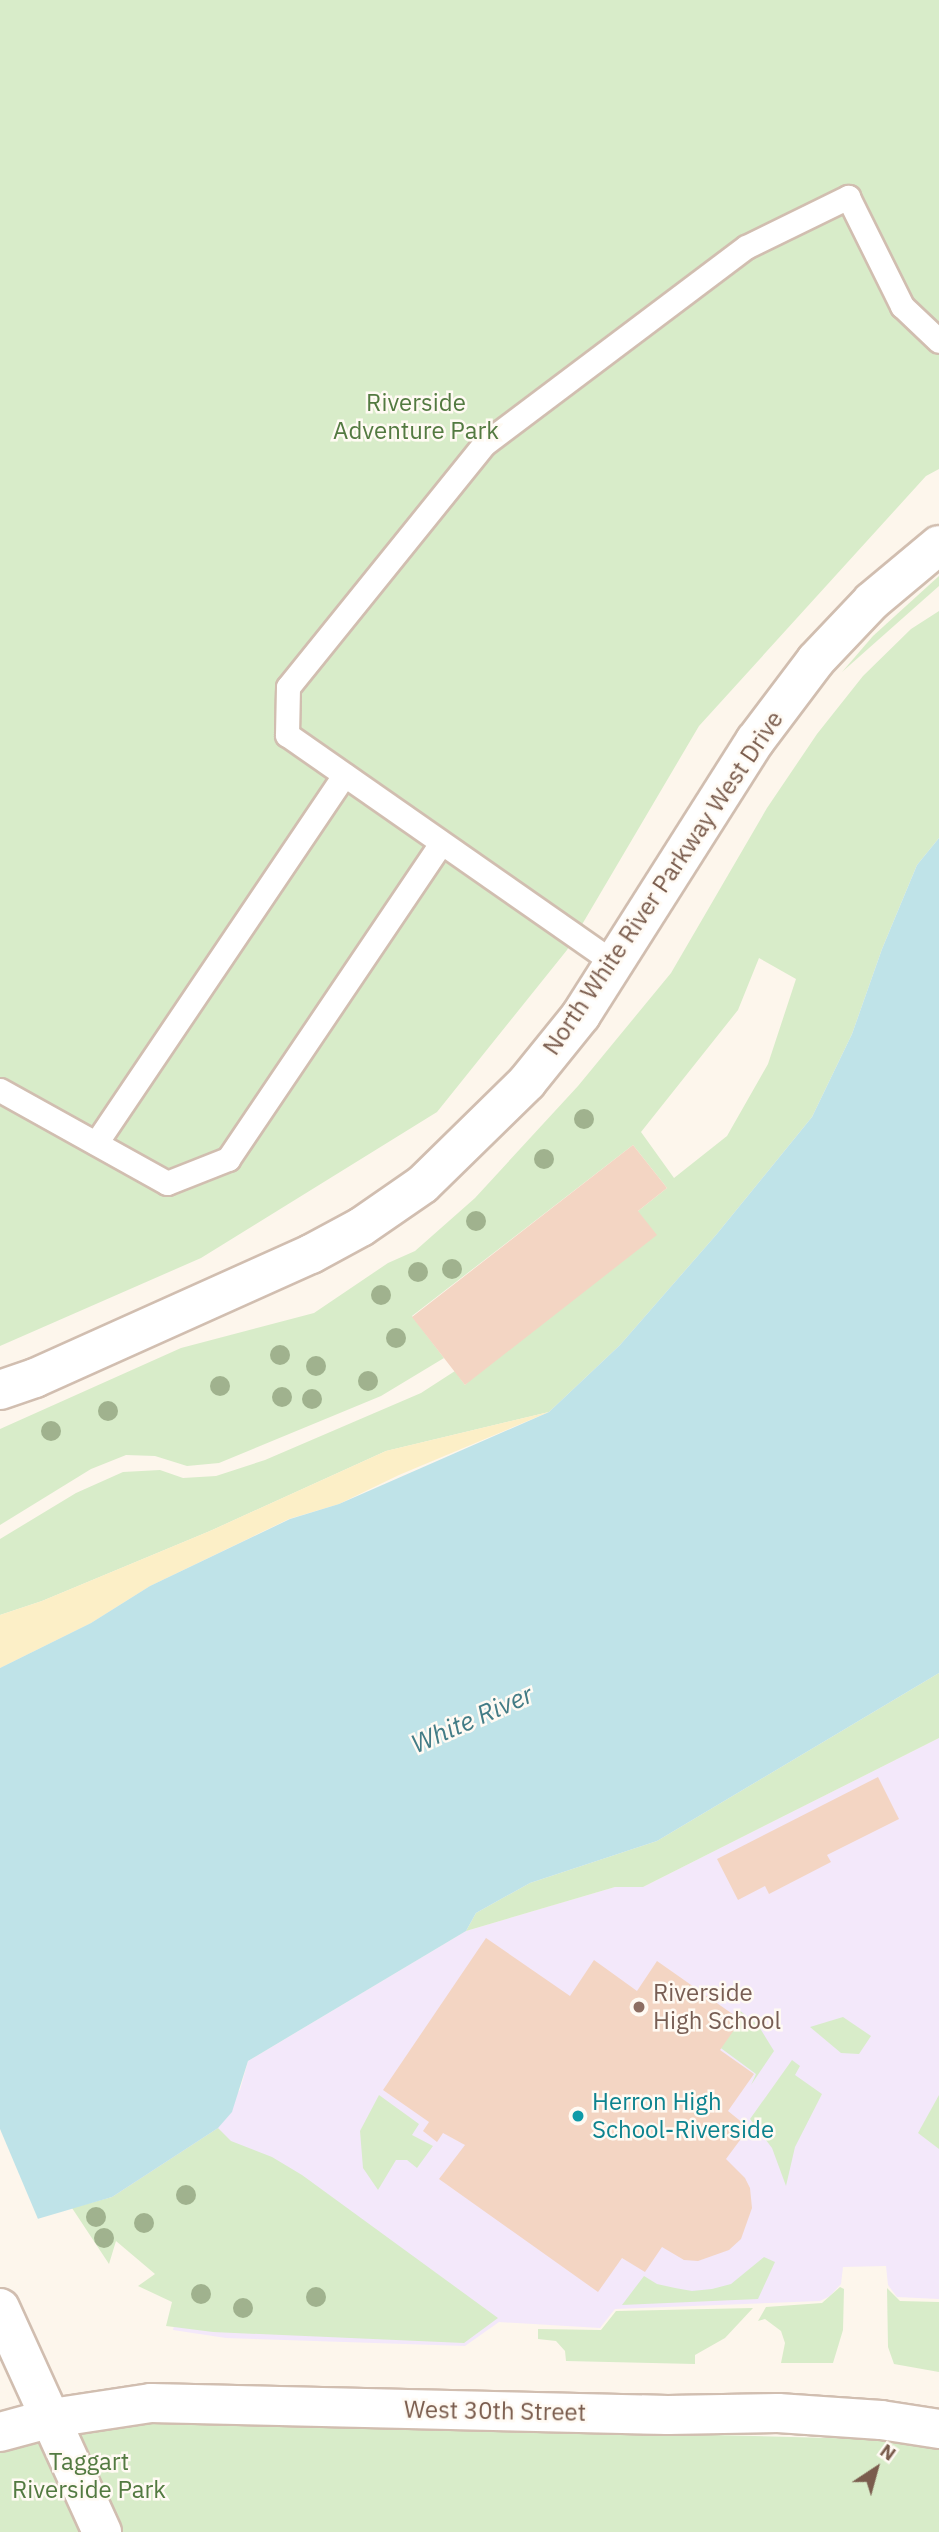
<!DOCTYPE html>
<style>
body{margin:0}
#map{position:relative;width:939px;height:2532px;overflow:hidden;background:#fdf6ec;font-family:"IBM Plex Sans",sans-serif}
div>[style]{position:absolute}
.education>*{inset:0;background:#f3e8fa}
.green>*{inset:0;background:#d8ecc9}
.sand>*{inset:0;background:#fcefc7}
.water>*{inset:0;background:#bfe3e8}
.pier>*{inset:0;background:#fdf6ec}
.building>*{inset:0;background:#f3d5c3}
.roads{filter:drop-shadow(2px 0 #d1beb0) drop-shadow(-2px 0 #d1beb0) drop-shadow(0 2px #d1beb0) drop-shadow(0 -2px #d1beb0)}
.service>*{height:23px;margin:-11.5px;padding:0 11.5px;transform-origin:11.5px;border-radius:11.5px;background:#fff}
.minor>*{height:38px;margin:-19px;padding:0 19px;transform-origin:19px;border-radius:19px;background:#fff}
.tertiary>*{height:38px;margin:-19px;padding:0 19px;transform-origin:19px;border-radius:19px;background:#fff}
.secondary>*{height:38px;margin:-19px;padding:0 19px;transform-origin:19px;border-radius:19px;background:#fff}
.trees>*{width:20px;height:20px;margin:-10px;border-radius:50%;background:#a0b28e}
.dots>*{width:19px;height:19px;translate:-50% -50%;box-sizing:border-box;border:4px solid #fffaf3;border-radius:50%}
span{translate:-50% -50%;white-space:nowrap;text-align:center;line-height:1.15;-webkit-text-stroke:5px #fffaf3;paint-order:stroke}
.park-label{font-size:24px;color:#537a41}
.street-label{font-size:24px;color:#7a5c4d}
.education-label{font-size:24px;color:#785e54}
.left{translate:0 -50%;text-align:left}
.culture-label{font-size:24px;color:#0d838f}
.water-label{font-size:26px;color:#437c86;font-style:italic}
.north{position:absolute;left:841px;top:2434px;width:70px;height:70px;-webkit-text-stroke:5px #fffaf3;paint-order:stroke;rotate:36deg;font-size:19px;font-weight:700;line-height:28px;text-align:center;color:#7a5c4d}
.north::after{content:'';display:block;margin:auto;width:24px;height:32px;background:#7a5c4d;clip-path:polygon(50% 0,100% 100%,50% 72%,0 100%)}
</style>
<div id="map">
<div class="education">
<div style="clip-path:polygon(939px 1738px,939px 2299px,897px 2297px,888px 2285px,886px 2266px,843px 2267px,841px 2284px,830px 2296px,820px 2301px,615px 2309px,600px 2328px,499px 2322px,465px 2346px,226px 2338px,173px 2330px,185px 2279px,112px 2197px,240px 2090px,248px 2061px,466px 1931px,615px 1887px,643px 1887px)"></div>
</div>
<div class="green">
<div style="clip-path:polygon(0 0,939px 0,939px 469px,926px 476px,699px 726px,567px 950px,437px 1112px,201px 1258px,0 1346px)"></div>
<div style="clip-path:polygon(939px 576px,939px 586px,842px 672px,873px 636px)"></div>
<div style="clip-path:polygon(evenodd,939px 611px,939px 838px,917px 865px,882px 949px,852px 1034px,812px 1117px,716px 1235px,620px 1345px,549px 1412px,386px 1451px,210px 1531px,42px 1601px,0 1615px,0 1539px,76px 1493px,123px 1472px,160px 1470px,183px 1478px,216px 1476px,265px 1460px,421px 1393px,455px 1371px,465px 1385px,638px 1211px,667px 1188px,633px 1145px,412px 1316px,444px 1358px,381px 1396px,219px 1463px,187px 1466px,155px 1456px,126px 1455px,91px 1469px,0 1525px,0 1429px,181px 1348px,314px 1313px,388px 1263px,415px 1251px,475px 1198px,578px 1086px,671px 973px,767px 808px,817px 734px,863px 676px,911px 629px,939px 611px,759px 958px,796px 979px,768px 1064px,727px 1136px,674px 1178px,641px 1132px,738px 1010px,759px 958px)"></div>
<div style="clip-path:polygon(939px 1673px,939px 1738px,643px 1887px,615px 1887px,466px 1931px,476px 1913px,530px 1883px,657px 1841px)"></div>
<div style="clip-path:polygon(739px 2010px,758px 2025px,774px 2051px,751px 2085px,756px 2074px,714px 2043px)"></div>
<div style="clip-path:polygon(843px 2017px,871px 2036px,859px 2054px,841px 2053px,810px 2027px)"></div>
<div style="clip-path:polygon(792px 2060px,800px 2066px,795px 2075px,822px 2094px,795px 2147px,786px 2186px,772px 2148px,750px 2119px)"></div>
<div style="clip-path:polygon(379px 2095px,419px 2124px,412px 2135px,433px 2146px,417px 2168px,407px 2160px,396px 2160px,378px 2190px,363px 2168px,360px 2131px)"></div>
<div style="clip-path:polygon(939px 2095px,939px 2149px,918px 2133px)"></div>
<div style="clip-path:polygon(218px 2128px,231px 2141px,272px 2157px,302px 2175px,498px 2318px,464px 2343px,213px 2332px,166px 2326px,172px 2302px,138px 2286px,155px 2274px,116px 2241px,109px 2264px,72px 2208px,112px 2197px)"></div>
<div style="clip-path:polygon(764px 2257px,775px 2262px,758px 2299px,622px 2305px,644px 2276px,657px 2284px,675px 2288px,692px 2291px,712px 2289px,731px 2284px)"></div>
<div style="clip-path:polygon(840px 2287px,844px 2289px,843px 2330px,833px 2363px,781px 2363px,785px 2343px,781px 2331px,765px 2319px,758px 2321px,766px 2307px,822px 2303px)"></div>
<div style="clip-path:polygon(887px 2288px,900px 2301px,939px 2302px,939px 2372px,894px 2364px,888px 2347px)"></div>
<div style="clip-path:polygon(753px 2308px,725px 2338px,695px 2355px,695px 2364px,566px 2361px,565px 2351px,556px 2341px,538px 2339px,538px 2329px,601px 2330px,616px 2311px)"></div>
<div style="clip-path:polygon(52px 2418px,907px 2440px,939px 2450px,939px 2532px,0 2532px,0 2431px)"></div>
</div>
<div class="sand">
<div style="clip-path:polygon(549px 1412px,399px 1475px,339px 1504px,289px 1519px,150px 1586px,91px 1623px,0 1668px,0 1615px,42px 1601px,210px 1531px,386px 1451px)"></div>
</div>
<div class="water">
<div style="clip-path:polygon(939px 838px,939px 1673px,657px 1841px,530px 1883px,476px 1913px,466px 1931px,248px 2061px,232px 2112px,218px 2128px,112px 2197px,0 2230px,0 1668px,91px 1623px,150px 1586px,290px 1519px,339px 1504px,549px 1412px,620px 1345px,716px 1235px,812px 1117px,852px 1034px,882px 949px,917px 865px)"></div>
</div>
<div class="pier">
<div style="clip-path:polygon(0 2129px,38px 2219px,0 2234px)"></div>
</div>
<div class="building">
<div style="clip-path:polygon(633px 1145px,667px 1188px,638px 1211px,657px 1235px,465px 1385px,412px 1317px)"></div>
<div style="clip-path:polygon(878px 1777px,899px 1819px,827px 1855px,831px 1862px,769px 1894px,765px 1886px,738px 1900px,717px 1859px)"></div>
<div style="clip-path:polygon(486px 1938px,570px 1996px,594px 1960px,637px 1991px,657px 1961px,741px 2020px,720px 2050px,754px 2074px,728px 2111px,749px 2128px,726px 2159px,745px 2178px,750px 2188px,752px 2208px,741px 2239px,729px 2250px,698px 2261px,684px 2260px,662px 2247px,645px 2272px,622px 2258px,598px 2292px,439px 2179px,465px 2145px,443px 2133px,437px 2142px,423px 2131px,429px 2122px,383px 2090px)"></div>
</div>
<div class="roads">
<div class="service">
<div style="left:613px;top:962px;width:397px;rotate:-145.1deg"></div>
<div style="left:287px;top:735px;width:48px;rotate:-88.8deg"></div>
<div style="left:288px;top:687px;width:311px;rotate:-51.1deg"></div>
<div style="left:483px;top:445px;width:329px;rotate:-37deg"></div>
<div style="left:746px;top:247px;width:114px;rotate:-26.1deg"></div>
<div style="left:848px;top:197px;width:122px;rotate:63.6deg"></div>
<div style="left:902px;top:306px;width:51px;rotate:43.4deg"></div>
<div style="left:0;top:1090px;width:191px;rotate:29.1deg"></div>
<div style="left:167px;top:1183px;width:66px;rotate:-21.5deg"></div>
<div style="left:228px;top:1159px;width:381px;rotate:-56deg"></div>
<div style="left:96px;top:1143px;width:444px;rotate:-56deg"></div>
</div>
<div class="minor">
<div style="left:0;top:2432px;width:54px;rotate:-15.1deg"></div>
</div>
<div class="tertiary">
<div style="left:0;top:1390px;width:37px;rotate:-19deg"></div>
<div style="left:35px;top:1378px;width:303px;rotate:-24.2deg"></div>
<div style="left:311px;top:1254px;width:57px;rotate:-28.4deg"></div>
<div style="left:361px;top:1227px;width:75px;rotate:-34.7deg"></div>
<div style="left:423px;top:1184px;width:146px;rotate:-44.4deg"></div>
<div style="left:527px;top:1082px;width:86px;rotate:-51.1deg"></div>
<div style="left:581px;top:1015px;width:325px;rotate:-57.6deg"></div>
<div style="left:755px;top:741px;width:101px;rotate:-53deg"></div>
<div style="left:816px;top:660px;width:81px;rotate:-46.5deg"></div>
<div style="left:872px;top:601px;width:87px;rotate:-39.9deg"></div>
</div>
<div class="secondary">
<div style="left:0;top:2308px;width:246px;rotate:65.5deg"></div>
<div style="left:52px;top:2418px;width:100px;rotate:-8.6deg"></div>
<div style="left:151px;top:2403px;width:517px;rotate:1.33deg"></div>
<div style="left:668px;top:2415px;width:110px;rotate:-1deg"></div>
<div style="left:778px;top:2413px;width:103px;rotate:3.9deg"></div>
<div style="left:881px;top:2420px;width:59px;rotate:8.8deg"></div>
</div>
</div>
<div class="trees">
<div style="left:584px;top:1119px"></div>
<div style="left:544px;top:1159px"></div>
<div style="left:476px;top:1221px"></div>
<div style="left:452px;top:1269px"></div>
<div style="left:418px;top:1272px"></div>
<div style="left:381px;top:1295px"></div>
<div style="left:396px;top:1338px"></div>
<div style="left:280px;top:1355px"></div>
<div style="left:316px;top:1366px"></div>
<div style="left:368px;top:1381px"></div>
<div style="left:220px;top:1386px"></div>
<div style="left:282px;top:1397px"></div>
<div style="left:312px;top:1399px"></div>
<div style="left:108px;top:1411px"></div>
<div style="left:51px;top:1431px"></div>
<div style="left:186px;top:2195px"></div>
<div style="left:96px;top:2217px"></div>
<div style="left:144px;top:2223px"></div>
<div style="left:104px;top:2238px"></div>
<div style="left:201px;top:2294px"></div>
<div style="left:316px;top:2297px"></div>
<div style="left:243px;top:2308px"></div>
</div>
<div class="dots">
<div style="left:639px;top:2007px;background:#8d6e63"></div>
<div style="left:578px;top:2116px;background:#0f9aa8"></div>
</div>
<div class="park-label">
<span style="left:416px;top:417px">Riverside<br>Adventure Park</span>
<span style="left:89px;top:2476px">Taggart<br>Riverside Park</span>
</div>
<div class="street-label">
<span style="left:663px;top:883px;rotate:-56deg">North White River Parkway West Drive</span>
<span style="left:495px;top:2411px;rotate:1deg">West 30th Street</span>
</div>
<div class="education-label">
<span class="left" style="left:653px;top:2007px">Riverside<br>High School</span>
</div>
<div class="culture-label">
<span class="left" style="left:592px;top:2116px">Herron High<br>School-Riverside</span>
</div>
<div class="water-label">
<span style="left:472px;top:1719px;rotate:-24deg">White River</span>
</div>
<div class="north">N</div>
</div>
